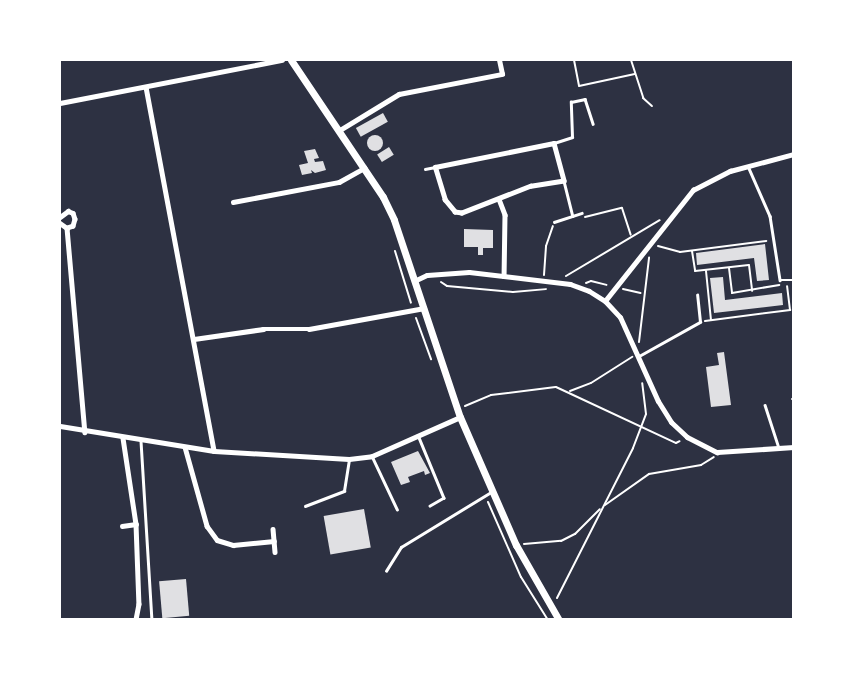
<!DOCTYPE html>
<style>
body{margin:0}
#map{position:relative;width:853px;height:679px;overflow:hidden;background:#2d3142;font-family:Raleway,sans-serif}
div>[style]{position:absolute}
.building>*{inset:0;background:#e0e0e3;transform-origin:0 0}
.round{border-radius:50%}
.path>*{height:2px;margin:-1px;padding:0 1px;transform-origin:1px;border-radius:1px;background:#fff}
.service>*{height:2.5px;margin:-1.25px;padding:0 1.25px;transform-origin:1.25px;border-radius:1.25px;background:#fff}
.minor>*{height:4.5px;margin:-2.25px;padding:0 2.25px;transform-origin:2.25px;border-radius:2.25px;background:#fff}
.tertiary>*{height:5px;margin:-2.5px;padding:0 2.5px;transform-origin:2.5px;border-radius:2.5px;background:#fff}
.primary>*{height:7px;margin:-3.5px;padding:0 3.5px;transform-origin:3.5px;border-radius:3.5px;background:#fff}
span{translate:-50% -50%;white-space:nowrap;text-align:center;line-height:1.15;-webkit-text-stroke:5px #fff;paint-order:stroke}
.frame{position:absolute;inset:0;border:61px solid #fff;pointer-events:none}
</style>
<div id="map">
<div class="building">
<div style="left:383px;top:113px;width:10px;height:31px;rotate:61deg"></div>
<div class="round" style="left:367px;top:135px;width:16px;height:16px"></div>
<div style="left:389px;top:147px;width:9px;height:14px;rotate:58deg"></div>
<div style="clip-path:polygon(315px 149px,319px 158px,314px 159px,315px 162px,323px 161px,326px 170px,315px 173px,311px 170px,312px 173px,302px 175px,299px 165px,308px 163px,304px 151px)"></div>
<div style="clip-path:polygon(464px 229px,493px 230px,493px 248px,483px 248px,483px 255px,478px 255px,478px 247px,464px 247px)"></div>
<div style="clip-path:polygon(765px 244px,769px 280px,757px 281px,754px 258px,697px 265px,696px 253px)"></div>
<div style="clip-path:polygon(723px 277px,725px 300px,782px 293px,783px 305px,714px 313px,710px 278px)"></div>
<div style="clip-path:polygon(724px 352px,731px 405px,711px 407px,706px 367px,719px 365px,717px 353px)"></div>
<div style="clip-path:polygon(418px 451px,430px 473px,425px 475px,424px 471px,408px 477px,410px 482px,401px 485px,391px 462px)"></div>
<div style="left:364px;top:509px;width:39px;height:41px;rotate:80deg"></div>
<div style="left:186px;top:579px;width:37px;height:27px;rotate:85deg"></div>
</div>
<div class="path">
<div style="left:574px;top:60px;width:26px;rotate:79deg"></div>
<div style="left:579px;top:86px;width:57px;rotate:-12.1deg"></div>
<div style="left:631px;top:60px;width:40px;rotate:72deg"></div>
<div style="left:643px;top:98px;width:12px;rotate:42deg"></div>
<div style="left:585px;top:217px;width:38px;rotate:-14deg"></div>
<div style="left:622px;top:208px;width:28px;rotate:72deg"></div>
<div style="left:658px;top:246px;width:23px;rotate:15deg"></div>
<div style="left:680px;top:252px;width:87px;rotate:-7.3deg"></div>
<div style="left:395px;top:251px;width:54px;rotate:72.9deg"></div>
<div style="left:692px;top:251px;width:20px;rotate:81deg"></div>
<div style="left:695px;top:271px;width:54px;rotate:-6.3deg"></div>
<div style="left:749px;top:265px;width:26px;rotate:83deg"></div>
<div style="left:729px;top:268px;width:25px;rotate:83deg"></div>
<div style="left:732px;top:293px;width:48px;rotate:-9.7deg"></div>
<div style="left:706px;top:271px;width:49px;rotate:84.2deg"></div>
<div style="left:544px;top:275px;width:29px;rotate:-86deg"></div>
<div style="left:546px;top:246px;width:21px;rotate:-71deg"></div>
<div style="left:566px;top:276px;width:109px;rotate:-30.8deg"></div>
<div style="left:441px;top:282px;width:7px;rotate:34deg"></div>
<div style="left:447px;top:286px;width:66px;rotate:5.2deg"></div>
<div style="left:513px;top:292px;width:33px;rotate:-5deg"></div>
<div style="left:586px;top:283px;width:5px;rotate:-22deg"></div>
<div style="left:591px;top:281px;width:16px;rotate:14deg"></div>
<div style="left:623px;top:289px;width:18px;rotate:13deg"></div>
<div style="left:416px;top:318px;width:44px;rotate:69.9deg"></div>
<div style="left:705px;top:321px;width:86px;rotate:-7.4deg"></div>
<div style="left:790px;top:310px;width:24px;rotate:-97deg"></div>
<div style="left:639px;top:342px;width:85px;rotate:-83.2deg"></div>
<div style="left:570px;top:391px;width:22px;rotate:-21deg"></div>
<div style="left:591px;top:383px;width:49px;rotate:-32.4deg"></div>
<div style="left:465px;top:406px;width:28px;rotate:-23deg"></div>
<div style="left:491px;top:395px;width:65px;rotate:-7deg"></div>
<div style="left:556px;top:387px;width:132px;rotate:25deg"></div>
<div style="left:676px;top:443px;width:4px;rotate:-27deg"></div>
<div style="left:488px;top:502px;width:82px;rotate:66.3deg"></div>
<div style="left:521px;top:577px;width:51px;rotate:57.9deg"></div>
<div style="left:605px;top:505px;width:54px;rotate:-35.2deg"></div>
<div style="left:649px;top:474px;width:53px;rotate:-9.8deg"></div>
<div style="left:701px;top:465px;width:15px;rotate:-32deg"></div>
<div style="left:524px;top:544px;width:37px;rotate:-5deg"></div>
<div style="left:561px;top:541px;width:16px;rotate:-27deg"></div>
<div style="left:575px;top:534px;width:35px;rotate:-45deg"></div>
<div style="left:557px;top:598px;width:168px;rotate:-63.1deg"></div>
<div style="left:633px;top:448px;width:36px;rotate:-69deg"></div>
<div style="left:646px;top:414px;width:31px;rotate:-97deg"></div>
<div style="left:60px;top:616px;width:4px;rotate:90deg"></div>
</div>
<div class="service">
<div style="left:554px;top:143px;width:19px;rotate:-18deg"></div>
<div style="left:572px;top:137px;width:35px;rotate:-92deg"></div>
<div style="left:571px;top:102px;width:14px;rotate:-12deg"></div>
<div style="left:585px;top:99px;width:26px;rotate:72deg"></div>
<div style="left:748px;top:166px;width:55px;rotate:66.3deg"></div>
<div style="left:770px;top:216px;width:65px;rotate:81.1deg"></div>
<div style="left:780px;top:280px;width:14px"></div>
<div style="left:425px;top:169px;width:10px;rotate:-11deg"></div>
<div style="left:564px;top:181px;width:36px;rotate:76deg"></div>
<div style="left:554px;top:222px;width:29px;rotate:-18deg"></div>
<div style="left:639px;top:356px;width:70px;rotate:-29.1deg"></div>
<div style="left:700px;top:322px;width:27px;rotate:-96deg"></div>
<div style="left:792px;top:399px;width:2px"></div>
<div style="left:765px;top:405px;width:45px;rotate:72deg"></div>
<div style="left:418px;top:435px;width:68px;rotate:67.6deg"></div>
<div style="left:444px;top:498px;width:16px;rotate:150deg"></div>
<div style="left:141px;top:441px;width:179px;rotate:86.5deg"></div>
<div style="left:372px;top:456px;width:59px;rotate:64.7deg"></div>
<div style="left:305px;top:506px;width:42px;rotate:-21deg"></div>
<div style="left:344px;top:491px;width:32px;rotate:-81deg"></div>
<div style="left:386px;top:571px;width:28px;rotate:-58deg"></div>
<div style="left:401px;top:547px;width:105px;rotate:-31.4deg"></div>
</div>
<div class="minor">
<div style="left:146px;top:87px;width:370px;rotate:79.4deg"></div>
<div style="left:60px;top:103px;width:226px;rotate:-11deg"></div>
<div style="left:340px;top:130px;width:69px;rotate:-31.4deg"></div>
<div style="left:399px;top:94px;width:105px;rotate:-11deg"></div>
<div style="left:502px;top:74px;width:14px;rotate:-102deg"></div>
<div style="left:554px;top:143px;width:39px;rotate:75deg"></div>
<div style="left:564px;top:181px;width:33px;rotate:171deg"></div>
<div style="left:531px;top:186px;width:74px;rotate:158.6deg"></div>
<div style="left:462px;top:213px;width:7px;rotate:-172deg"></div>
<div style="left:455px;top:212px;width:16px;rotate:-130deg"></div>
<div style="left:445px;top:200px;width:34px;rotate:-107deg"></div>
<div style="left:435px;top:167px;width:121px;rotate:-11.4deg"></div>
<div style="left:499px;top:199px;width:17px;rotate:69deg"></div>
<div style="left:505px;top:215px;width:61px;rotate:90.9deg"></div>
<div style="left:233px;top:202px;width:108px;rotate:-10.7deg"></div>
<div style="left:339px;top:182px;width:29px;rotate:-29deg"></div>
<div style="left:60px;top:217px;width:10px;rotate:-37deg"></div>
<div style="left:68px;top:211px;width:5px;rotate:22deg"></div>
<div style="left:73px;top:213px;width:6px;rotate:72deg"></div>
<div style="left:75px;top:219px;width:7px;rotate:106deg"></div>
<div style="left:73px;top:226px;width:6px;rotate:162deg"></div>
<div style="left:60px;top:223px;width:9px;rotate:36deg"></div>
<div style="left:67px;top:228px;width:205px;rotate:85deg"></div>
<div style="left:605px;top:301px;width:142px;rotate:-51.6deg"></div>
<div style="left:693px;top:190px;width:42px;rotate:-27.2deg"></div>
<div style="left:730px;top:171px;width:66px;rotate:-14.9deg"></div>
<div style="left:194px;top:339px;width:70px;rotate:-8.2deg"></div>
<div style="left:263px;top:329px;width:46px"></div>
<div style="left:309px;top:329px;width:117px;rotate:-10.3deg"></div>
<div style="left:123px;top:438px;width:87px;rotate:81.4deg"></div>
<div style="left:136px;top:524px;width:80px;rotate:87.9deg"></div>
<div style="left:139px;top:604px;width:16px;rotate:101deg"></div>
<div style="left:185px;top:447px;width:82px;rotate:74.4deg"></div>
<div style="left:207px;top:526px;width:17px;rotate:54deg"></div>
<div style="left:217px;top:540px;width:17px;rotate:17deg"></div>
<div style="left:233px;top:545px;width:41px;rotate:-5.6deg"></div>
<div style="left:122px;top:526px;width:14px;rotate:-8deg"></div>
<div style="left:273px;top:529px;width:23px;rotate:85deg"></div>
</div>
<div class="tertiary">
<div style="left:414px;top:281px;width:14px;rotate:-25deg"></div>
<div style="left:427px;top:275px;width:42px;rotate:-4.1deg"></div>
<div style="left:469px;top:272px;width:102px;rotate:6.8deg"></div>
<div style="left:570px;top:284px;width:20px;rotate:20deg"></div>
<div style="left:589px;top:291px;width:19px;rotate:32deg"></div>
<div style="left:605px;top:301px;width:22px;rotate:47deg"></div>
<div style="left:620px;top:317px;width:92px;rotate:65.7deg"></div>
<div style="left:658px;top:401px;width:25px;rotate:58deg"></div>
<div style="left:671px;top:422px;width:22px;rotate:43deg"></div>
<div style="left:687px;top:437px;width:34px;rotate:27deg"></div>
<div style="left:717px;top:452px;width:77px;rotate:-3.7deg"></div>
<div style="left:60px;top:426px;width:156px;rotate:9.2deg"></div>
<div style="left:214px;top:451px;width:135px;rotate:3.4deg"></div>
<div style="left:349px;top:459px;width:23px;rotate:-7deg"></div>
<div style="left:372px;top:456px;width:96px;rotate:-23.9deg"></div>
</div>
<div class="primary">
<div style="left:291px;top:60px;width:165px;rotate:56.1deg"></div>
<div style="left:383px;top:197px;width:25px;rotate:64deg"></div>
<div style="left:394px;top:220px;width:208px;rotate:71.5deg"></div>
<div style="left:460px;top:417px;width:140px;rotate:66.4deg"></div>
<div style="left:516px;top:545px;width:86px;rotate:60.2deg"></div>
</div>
<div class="frame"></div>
</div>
